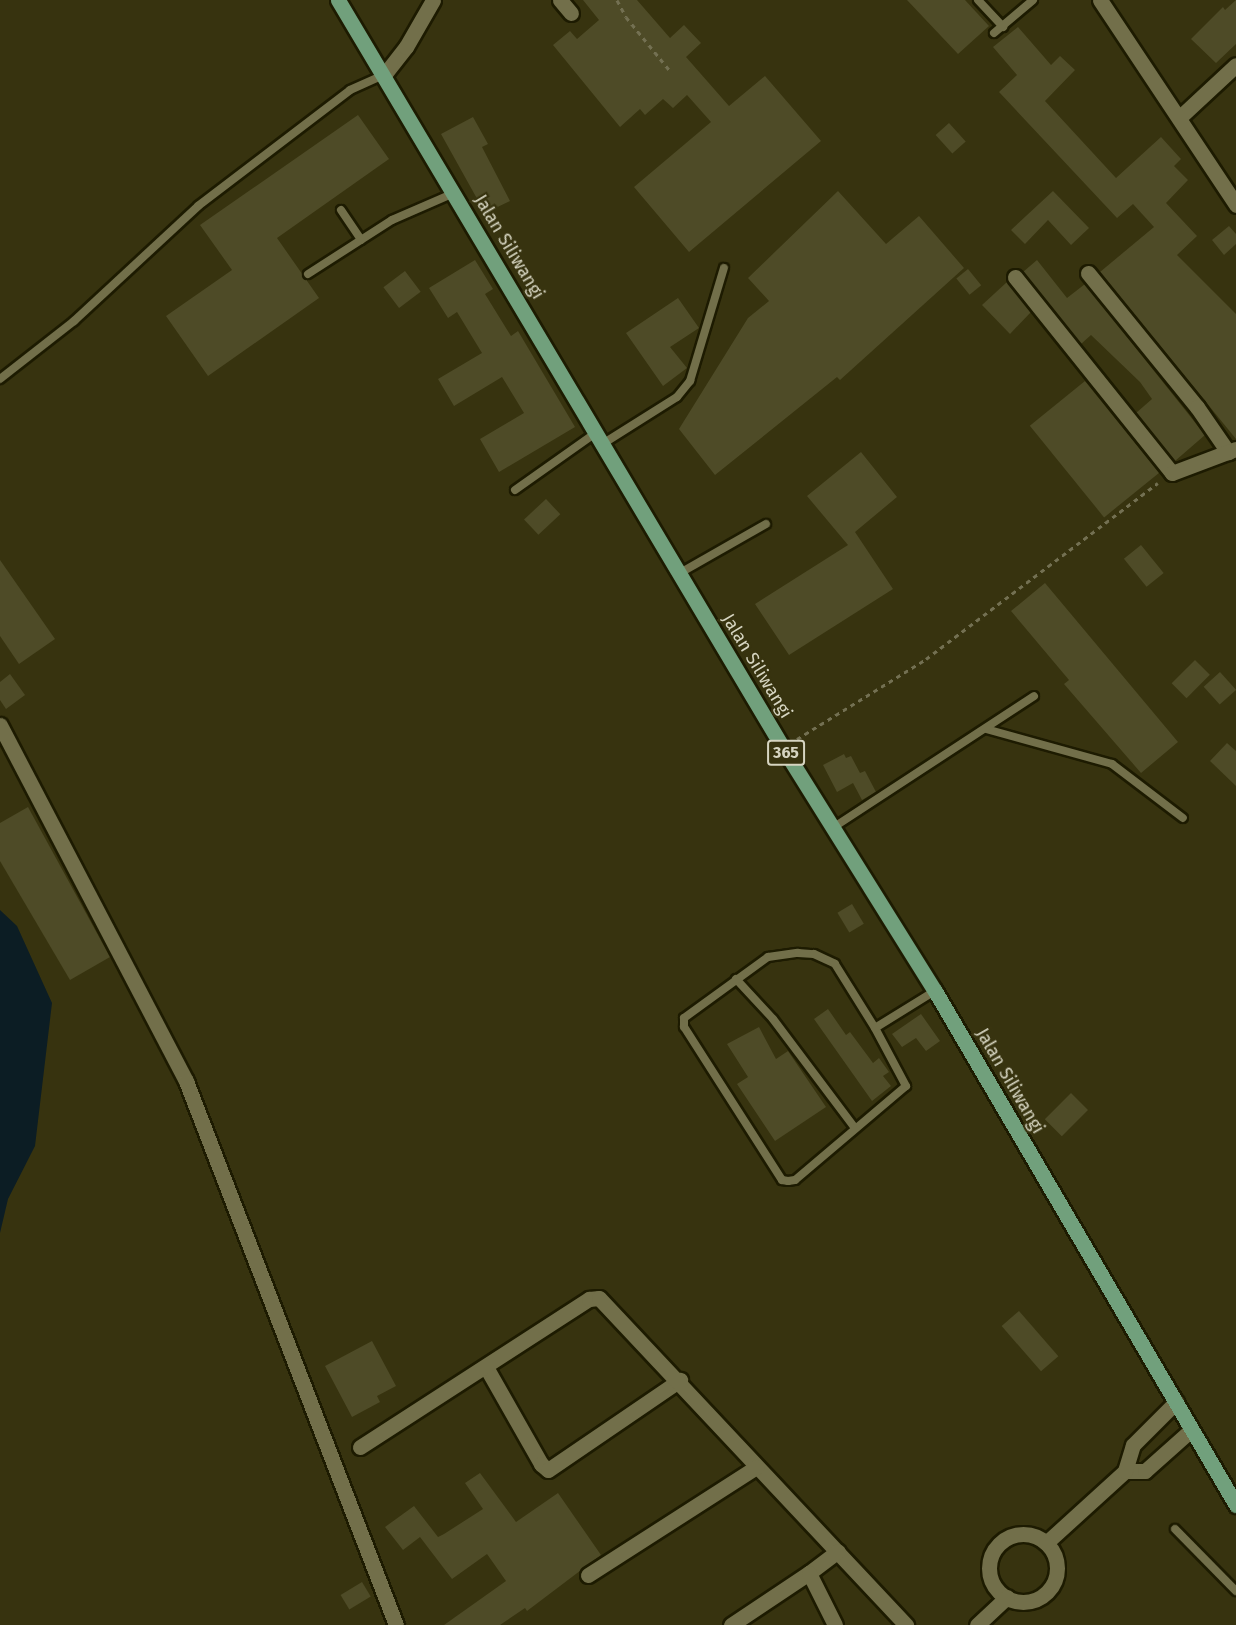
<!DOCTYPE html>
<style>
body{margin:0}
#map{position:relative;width:1236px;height:1625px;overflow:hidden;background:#37330f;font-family:"Fira Sans",sans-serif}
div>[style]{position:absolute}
.water>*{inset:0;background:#0c1d24}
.building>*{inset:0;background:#4e4b27;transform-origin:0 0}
.path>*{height:3px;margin-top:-1.5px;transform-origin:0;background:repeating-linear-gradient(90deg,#737052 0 4.5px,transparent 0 9px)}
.roads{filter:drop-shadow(2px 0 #1d1b01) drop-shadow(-2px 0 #1d1b01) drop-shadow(0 2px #1d1b01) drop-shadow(0 -2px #1d1b01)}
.service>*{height:8px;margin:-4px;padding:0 4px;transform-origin:4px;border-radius:4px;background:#726f4a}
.minor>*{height:15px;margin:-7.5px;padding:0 7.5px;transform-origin:7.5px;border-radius:7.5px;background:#726f4a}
.minor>.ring{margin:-7.5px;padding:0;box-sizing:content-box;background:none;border:15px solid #726f4a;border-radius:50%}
.secondary>*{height:15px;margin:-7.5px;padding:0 7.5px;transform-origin:7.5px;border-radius:7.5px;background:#726f4a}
.primary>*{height:15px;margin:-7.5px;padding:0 7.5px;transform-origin:7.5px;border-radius:7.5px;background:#71a07c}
span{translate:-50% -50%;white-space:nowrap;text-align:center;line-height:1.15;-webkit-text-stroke:4.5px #37330f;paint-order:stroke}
.shield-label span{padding:2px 4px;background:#37330f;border:2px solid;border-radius:4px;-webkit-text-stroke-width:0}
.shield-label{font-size:16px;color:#d6d5c1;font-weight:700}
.street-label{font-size:18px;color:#d6d5c1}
</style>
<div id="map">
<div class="water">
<div style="clip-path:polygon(0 910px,17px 926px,52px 1003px,35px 1146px,8px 1199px,0 1233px)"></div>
</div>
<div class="building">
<div style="clip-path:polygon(583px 0,637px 0,670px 38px,684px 25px,701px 43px,686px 57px,729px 106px,765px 76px,821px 141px,689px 252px,634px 187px,711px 122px,687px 95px,673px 108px,663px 99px,645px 115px,640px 109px,620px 127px,553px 45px,570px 31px,577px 39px,599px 20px)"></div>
<div style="clip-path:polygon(907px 0,965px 0,989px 26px,958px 54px)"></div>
<div style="clip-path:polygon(1236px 0,1236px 44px,1216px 63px,1191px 39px,1223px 7px,1225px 10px)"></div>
<div style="clip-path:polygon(1018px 27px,1051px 65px,1060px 56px,1075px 70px,1045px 101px,1116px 178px,1161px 137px,1181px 159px,1174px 166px,1188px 180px,1166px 203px,1197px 236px,1177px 255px,1236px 314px,1236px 439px,1100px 272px,1154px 227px,1133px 204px,1117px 218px,999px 92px,1017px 75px,993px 47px)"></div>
<div style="clip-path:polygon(358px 115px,389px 159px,277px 238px,319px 298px,208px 376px,166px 316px,232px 270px,200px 225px)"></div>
<div style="clip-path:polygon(473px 117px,488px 144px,482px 147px,510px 201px,485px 213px,441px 134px)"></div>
<div style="left:949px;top:123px;width:25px;height:18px;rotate:48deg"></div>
<div style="clip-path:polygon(838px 191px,886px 244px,919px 216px,964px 268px,840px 380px,837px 377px,715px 475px,679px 429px,748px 318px,769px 301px,748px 278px)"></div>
<div style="clip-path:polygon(1053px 191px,1089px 228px,1071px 245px,1048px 220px,1025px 244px,1011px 230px)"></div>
<div style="clip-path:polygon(1229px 226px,1236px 234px,1236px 244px,1224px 255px,1212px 240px)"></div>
<div style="clip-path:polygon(475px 260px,493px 289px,485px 294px,511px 336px,518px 331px,575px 427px,499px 472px,480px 439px,524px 413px,502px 377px,454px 406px,438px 379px,482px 353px,457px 312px,448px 318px,429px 288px)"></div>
<div style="clip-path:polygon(1037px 260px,1067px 298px,1085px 284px,1205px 435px,1175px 461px,1136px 413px,1152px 399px,1140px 382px,1091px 335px,1081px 344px,1023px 272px)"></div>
<div style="left:968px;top:269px;width:21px;height:15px;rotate:51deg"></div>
<div style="left:405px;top:271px;width:26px;height:27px;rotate:53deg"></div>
<div style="clip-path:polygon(1007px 282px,1031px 312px,1010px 334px,982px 305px)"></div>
<div style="clip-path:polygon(678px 298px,699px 328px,670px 347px,687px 368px,663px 386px,626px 333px)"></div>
<div style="left:1085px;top:381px;width:118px;height:71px;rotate:51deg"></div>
<div style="clip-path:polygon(861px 452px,897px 497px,855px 532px,893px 589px,789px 655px,755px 604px,848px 545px,807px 496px)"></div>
<div style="left:546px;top:499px;width:21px;height:30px;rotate:47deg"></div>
<div style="left:1141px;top:545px;width:36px;height:22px;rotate:51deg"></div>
<div style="clip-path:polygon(0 560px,55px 639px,19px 664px,0 636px)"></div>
<div style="clip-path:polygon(1045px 583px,1178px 742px,1141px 773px,1064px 684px,1069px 680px,1011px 611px)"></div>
<div style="left:1195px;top:660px;width:21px;height:33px;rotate:45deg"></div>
<div style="left:1220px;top:672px;width:24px;height:22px;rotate:48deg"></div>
<div style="clip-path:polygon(10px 674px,25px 695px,6px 709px,0 700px,0 682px)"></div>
<div style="clip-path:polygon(1227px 743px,1236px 751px,1236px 786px,1210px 761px)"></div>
<div style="clip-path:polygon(844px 754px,846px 758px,851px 756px,860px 773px,865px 771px,876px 792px,862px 800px,853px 783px,837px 792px,823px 765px)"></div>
<div style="clip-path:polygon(28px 807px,110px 957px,70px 980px,0 861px,0 823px)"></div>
<div style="left:852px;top:904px;width:23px;height:17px;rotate:59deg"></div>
<div style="clip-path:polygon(828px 1009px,846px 1035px,850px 1032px,873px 1063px,879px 1058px,889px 1072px,883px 1076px,891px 1086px,872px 1101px,814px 1019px)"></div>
<div style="clip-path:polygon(921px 1014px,940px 1041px,926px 1051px,916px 1038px,902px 1047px,892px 1034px)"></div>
<div style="clip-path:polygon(759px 1027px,776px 1059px,788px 1051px,826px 1107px,775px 1141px,737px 1084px,748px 1077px,727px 1044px)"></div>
<div style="left:1071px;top:1093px;width:24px;height:37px;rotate:45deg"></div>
<div style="left:1019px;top:1311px;width:60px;height:23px;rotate:49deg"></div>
<div style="clip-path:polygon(372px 1341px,396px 1386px,377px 1396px,380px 1402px,352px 1417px,325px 1366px)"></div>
<div style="clip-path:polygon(480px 1473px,516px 1522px,558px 1493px,601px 1555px,527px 1611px,525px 1608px,500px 1625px,444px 1625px,506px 1581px,487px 1554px,452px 1579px,420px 1537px,403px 1550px,385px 1527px,414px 1506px,438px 1537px,444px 1534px,483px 1509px,465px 1483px)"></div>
<div style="left:362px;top:1582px;width:17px;height:25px;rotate:59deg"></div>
</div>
<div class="path">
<div style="left:617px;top:0;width:19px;rotate:62deg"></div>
<div style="left:626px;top:17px;width:71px;rotate:50.7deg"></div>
<div style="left:797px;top:739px;width:152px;rotate:-31.8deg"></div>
<div style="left:926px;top:659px;width:291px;rotate:-37.2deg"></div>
</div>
<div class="roads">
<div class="service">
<div style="left:978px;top:0;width:37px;rotate:47deg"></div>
<div style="left:994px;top:33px;width:51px;rotate:-40.2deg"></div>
<div style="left:341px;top:210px;width:36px;rotate:56deg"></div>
<div style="left:308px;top:274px;width:100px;rotate:-32.7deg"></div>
<div style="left:392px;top:220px;width:68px;rotate:-23.5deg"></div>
<div style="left:0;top:379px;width:94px;rotate:-38.1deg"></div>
<div style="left:74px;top:321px;width:169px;rotate:-42.8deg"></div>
<div style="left:198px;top:206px;width:191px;rotate:-37.3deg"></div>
<div style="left:350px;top:90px;width:37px;rotate:-24deg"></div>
<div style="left:604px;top:443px;width:86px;rotate:-32.2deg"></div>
<div style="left:677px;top:397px;width:21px;rotate:-51deg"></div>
<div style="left:690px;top:381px;width:118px;rotate:-73.3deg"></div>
<div style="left:515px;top:490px;width:100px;rotate:-35.3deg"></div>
<div style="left:680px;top:573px;width:99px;rotate:-29.7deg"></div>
<div style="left:986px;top:729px;width:131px;rotate:15.5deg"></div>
<div style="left:1112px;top:764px;width:89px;rotate:37.3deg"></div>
<div style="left:834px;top:827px;width:239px;rotate:-33.2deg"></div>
<div style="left:736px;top:979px;width:54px;rotate:47.2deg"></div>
<div style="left:773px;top:1019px;width:135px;rotate:53.1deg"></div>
<div style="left:875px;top:1028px;width:66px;rotate:61.9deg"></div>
<div style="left:906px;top:1086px;width:145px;rotate:139.7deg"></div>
<div style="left:795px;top:1180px;width:7px;rotate:172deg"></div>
<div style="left:788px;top:1181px;width:6px;rotate:-171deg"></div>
<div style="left:782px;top:1180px;width:182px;rotate:-122.6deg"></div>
<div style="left:684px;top:1027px;width:9px;rotate:-90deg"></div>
<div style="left:684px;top:1018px;width:104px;rotate:-36deg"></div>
<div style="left:768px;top:957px;width:30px;rotate:-8deg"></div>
<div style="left:798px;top:953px;width:16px;rotate:4deg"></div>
<div style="left:814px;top:954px;width:23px;rotate:25deg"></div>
<div style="left:835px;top:964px;width:75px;rotate:58deg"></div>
<div style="left:875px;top:1028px;width:70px;rotate:-31.7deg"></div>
<div style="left:1175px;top:1529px;width:87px;rotate:45.5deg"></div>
</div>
<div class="minor">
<div style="left:560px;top:0;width:17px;rotate:50deg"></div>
<div style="left:384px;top:75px;width:36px;rotate:-52deg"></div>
<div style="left:406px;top:47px;width:54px;rotate:-60.1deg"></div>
<div style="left:1180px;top:117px;width:76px;rotate:-42.9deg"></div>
<div style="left:1088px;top:273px;width:173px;rotate:50.9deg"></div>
<div style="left:1197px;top:407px;width:55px;rotate:55.4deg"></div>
<div style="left:1015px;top:277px;width:251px;rotate:51.3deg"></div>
<div style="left:1172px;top:473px;width:68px;rotate:-20.6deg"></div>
<div style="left:0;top:725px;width:402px;rotate:62.4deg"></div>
<div style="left:186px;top:1081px;width:583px;rotate:68.89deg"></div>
<div style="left:486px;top:1367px;width:112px;rotate:60.4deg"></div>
<div style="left:541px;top:1464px;width:9px;rotate:41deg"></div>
<div style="left:548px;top:1470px;width:160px;rotate:-34.3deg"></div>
<div style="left:360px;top:1447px;width:273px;rotate:-32.9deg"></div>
<div style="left:589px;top:1299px;width:10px;rotate:-6deg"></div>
<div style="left:599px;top:1298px;width:449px;rotate:46.8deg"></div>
<div style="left:1125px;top:1471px;width:20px"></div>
<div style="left:1145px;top:1471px;width:62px;rotate:-41.7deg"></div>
<div class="ring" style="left:989px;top:1534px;width:53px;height:53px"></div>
<div style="left:1046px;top:1543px;width:107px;rotate:-42.3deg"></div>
<div style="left:1125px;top:1471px;width:27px;rotate:-73deg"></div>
<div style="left:1133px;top:1445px;width:61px;rotate:-45deg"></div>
<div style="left:809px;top:1573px;width:36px;rotate:-37deg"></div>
<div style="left:588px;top:1575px;width:200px;rotate:-32.7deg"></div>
<div style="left:731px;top:1625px;width:94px;rotate:-33.7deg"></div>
<div style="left:809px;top:1573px;width:58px;rotate:63.4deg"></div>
<div style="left:977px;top:1625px;width:41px;rotate:-43deg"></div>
</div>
<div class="secondary">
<div style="left:1100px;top:0;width:246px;rotate:56.4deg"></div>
</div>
<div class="primary">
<div style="left:338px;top:0;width:870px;rotate:59.25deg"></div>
<div style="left:783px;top:748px;width:287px;rotate:58deg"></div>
<div style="left:935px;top:991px;width:596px;rotate:59.65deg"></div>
</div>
</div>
<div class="shield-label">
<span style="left:786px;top:753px">365</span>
</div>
<div class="street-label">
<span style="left:509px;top:247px;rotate:59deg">Jalan Siliwangi</span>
<span style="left:757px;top:666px;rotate:59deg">Jalan Siliwangi</span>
<span style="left:1010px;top:1081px;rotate:60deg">Jalan Siliwangi</span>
</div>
</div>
